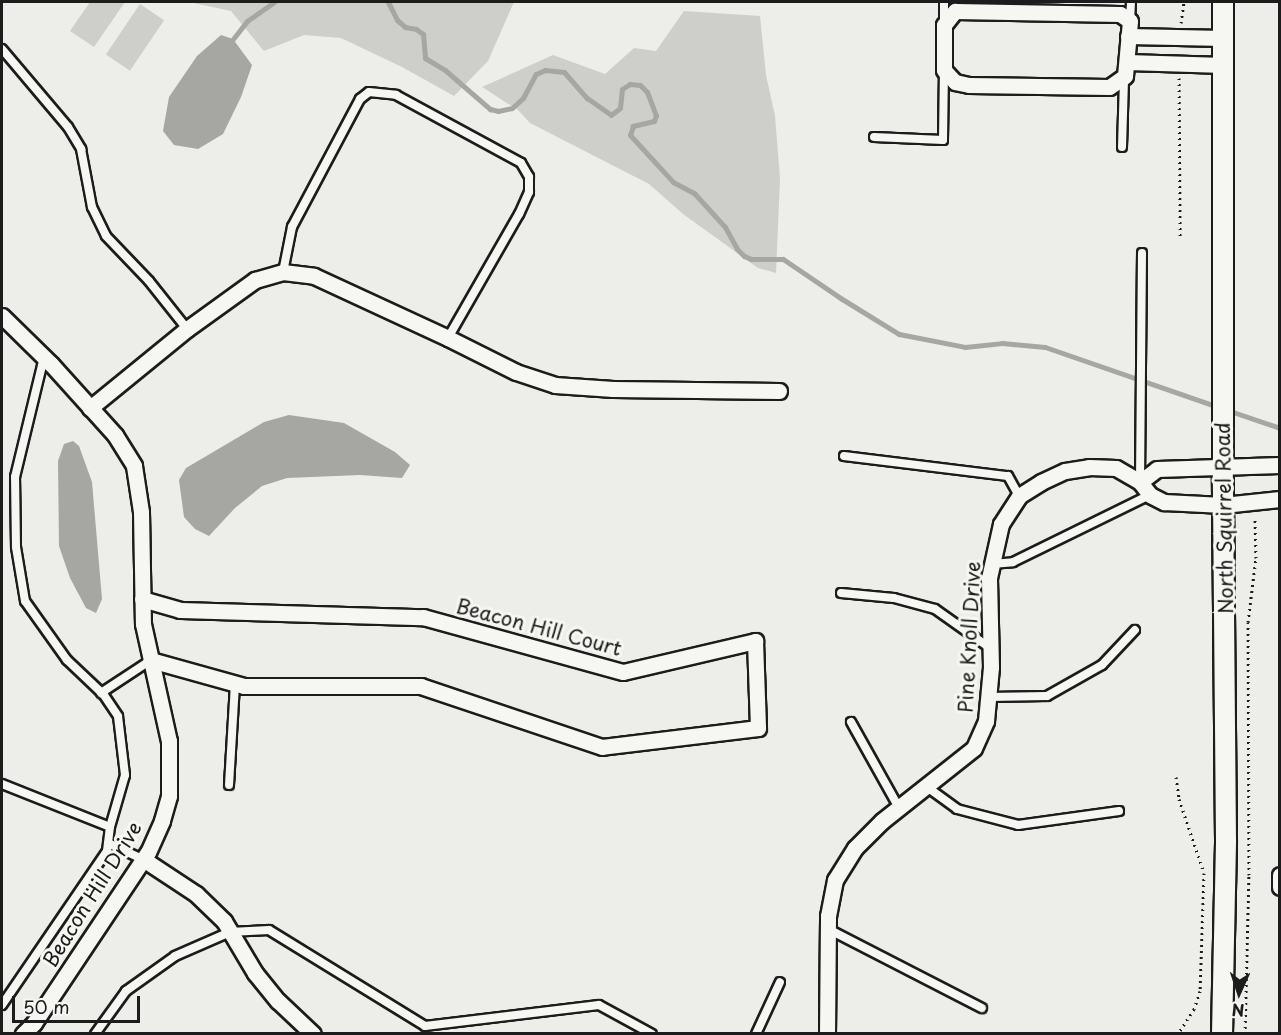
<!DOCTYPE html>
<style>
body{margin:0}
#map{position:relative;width:1281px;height:1035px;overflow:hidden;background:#edede9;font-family:"Playpen Sans",sans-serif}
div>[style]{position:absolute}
.green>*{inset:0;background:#cececb;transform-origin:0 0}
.water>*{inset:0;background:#a6a6a3}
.stream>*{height:5px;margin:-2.5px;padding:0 2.5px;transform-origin:2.5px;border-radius:2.5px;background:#a6a6a3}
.path>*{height:3px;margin-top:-1.5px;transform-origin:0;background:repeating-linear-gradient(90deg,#1c1c1c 0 1.5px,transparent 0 6px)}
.roads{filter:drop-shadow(2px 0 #1c1c1c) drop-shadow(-2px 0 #1c1c1c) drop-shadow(0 2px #1c1c1c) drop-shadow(0 -2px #1c1c1c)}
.service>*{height:8px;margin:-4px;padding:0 4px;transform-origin:4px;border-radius:4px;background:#f6f6f2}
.minor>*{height:15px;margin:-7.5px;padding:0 7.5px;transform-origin:7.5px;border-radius:7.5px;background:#f6f6f2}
.tertiary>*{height:20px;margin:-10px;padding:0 10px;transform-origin:10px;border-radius:10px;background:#f6f6f2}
span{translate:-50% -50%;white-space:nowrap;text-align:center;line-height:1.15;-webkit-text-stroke:6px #f6f6f2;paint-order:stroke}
.street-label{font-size:20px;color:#1c1c1c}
.frame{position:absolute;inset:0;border:3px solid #1c1c1c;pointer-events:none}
.north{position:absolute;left:1209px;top:963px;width:60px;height:60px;-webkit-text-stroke:4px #f6f6f2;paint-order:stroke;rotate:183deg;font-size:16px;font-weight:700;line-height:24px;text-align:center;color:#1c1c1c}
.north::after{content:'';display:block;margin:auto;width:21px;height:27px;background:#1c1c1c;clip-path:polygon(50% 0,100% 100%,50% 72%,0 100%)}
.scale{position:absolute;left:12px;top:996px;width:128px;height:27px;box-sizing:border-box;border:3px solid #1c1c1c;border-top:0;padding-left:8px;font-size:18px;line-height:21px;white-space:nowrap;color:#1c1c1c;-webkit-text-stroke:4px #f6f6f2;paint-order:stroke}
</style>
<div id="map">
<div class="green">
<div style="clip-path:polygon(90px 2px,125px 2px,94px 47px,70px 31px)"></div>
<div style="clip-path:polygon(189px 2px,514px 2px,488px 61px,454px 96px,402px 67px,341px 38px,304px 35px,264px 51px,231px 11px)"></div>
<div style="left:140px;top:4px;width:29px;height:61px;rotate:34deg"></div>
<div style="clip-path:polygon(684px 11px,760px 16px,766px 75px,775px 116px,780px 178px,776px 273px,758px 268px,683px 214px,649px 184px,530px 123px,518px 110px,482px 87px,553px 55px,605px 74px,634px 48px,656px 51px)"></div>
</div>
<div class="water">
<div style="clip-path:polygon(221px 35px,233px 39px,252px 65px,241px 97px,223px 134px,198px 149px,174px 145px,163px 131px,169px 97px,197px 56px)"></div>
<div style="clip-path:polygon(289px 415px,344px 423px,395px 452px,410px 465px,402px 478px,360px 475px,287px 478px,262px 486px,235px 508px,209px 536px,195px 529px,184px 517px,179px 480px,186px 468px,264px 422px)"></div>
<div style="clip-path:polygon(73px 441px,79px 446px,92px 482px,102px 599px,96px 613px,86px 608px,70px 578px,59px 546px,58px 461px,64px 444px)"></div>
</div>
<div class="stream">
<div style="left:388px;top:2px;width:20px;rotate:63deg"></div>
<div style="left:397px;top:20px;width:11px;rotate:41deg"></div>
<div style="left:405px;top:27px;width:11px;rotate:10deg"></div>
<div style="left:416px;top:29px;width:9px;rotate:36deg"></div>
<div style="left:423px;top:34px;width:24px;rotate:85deg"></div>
<div style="left:425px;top:58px;width:23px;rotate:31deg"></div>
<div style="left:445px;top:70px;width:60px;rotate:40.9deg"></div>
<div style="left:490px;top:109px;width:8px;rotate:14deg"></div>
<div style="left:498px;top:111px;width:14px;rotate:-12deg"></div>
<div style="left:512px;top:108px;width:15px;rotate:-42deg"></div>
<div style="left:523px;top:98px;width:27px;rotate:-62deg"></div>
<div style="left:536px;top:74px;width:10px;rotate:-24deg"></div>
<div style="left:545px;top:70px;width:19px;rotate:6deg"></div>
<div style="left:564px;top:72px;width:35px;rotate:49deg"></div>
<div style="left:587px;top:98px;width:29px;rotate:35deg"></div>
<div style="left:611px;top:115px;width:11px;rotate:-38deg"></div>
<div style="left:620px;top:108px;width:19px;rotate:-84deg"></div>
<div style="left:622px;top:89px;width:9px;rotate:-32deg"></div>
<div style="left:630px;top:84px;width:10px;rotate:6deg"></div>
<div style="left:640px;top:85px;width:10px;rotate:45deg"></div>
<div style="left:647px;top:92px;width:25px;rotate:69deg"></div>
<div style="left:656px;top:115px;width:6px;rotate:108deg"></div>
<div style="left:654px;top:121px;width:22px;rotate:167deg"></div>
<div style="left:633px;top:126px;width:9px;rotate:108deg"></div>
<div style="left:630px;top:135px;width:64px;rotate:47.5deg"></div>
<div style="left:673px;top:182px;width:24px;rotate:28deg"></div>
<div style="left:694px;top:193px;width:46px;rotate:47.6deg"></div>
<div style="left:725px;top:227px;width:25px;rotate:61deg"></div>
<div style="left:737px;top:249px;width:10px;rotate:45deg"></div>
<div style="left:744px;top:256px;width:8px;rotate:23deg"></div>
<div style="left:751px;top:259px;width:32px"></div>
<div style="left:783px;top:259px;width:71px;rotate:34.1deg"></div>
<div style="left:842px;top:299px;width:67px;rotate:31.6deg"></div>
<div style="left:899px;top:334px;width:67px;rotate:11.1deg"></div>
<div style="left:965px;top:347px;width:37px;rotate:-6deg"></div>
<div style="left:1002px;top:343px;width:43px;rotate:5.3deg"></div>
<div style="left:1045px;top:347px;width:183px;rotate:19.1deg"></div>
<div style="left:233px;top:39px;width:23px;rotate:-52deg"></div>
<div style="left:247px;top:21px;width:33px;rotate:-35deg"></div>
<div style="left:1227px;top:410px;width:56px;rotate:18.8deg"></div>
</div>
<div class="path">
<div style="left:1181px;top:23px;width:21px;rotate:-82deg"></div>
<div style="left:1179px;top:78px;width:160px;rotate:89.6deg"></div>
<div style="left:1176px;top:777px;width:22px;rotate:82deg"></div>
<div style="left:1179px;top:799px;width:78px;rotate:71.3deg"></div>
<div style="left:1204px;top:873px;width:118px;rotate:91.9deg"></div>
<div style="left:1200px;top:991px;width:19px;rotate:108deg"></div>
<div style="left:1194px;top:1009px;width:30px;rotate:123deg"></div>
<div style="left:1245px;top:1034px;width:159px;rotate:-88.6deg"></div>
<div style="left:1249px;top:875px;width:253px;rotate:-90.2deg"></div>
<div style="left:1248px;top:622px;width:64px;rotate:-82.9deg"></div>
<div style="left:1256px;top:558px;width:41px;rotate:-91.4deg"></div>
</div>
<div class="roads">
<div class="service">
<div style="left:944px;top:21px;width:19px;rotate:-90deg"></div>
<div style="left:1130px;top:21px;width:19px;rotate:-87deg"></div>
<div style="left:2px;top:49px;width:102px;rotate:49.8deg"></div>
<div style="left:68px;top:127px;width:26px;rotate:59deg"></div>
<div style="left:81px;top:149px;width:59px;rotate:79.3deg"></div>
<div style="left:92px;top:207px;width:32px;rotate:64deg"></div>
<div style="left:106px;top:236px;width:62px;rotate:46.3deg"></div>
<div style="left:149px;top:281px;width:61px;rotate:51.6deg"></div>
<div style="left:874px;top:137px;width:69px;rotate:2.5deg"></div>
<div style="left:943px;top:140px;width:69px;rotate:-89.2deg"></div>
<div style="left:1122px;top:147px;width:69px;rotate:-88.3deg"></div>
<div style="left:283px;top:272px;width:46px;rotate:-78.7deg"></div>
<div style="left:292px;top:227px;width:145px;rotate:-62deg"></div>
<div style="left:360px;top:99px;width:11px;rotate:-38deg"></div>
<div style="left:369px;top:92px;width:27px;rotate:6deg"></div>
<div style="left:396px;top:95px;width:142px;rotate:28.5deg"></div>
<div style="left:521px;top:163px;width:16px;rotate:60deg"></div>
<div style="left:529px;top:177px;width:15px;rotate:90deg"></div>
<div style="left:529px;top:192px;width:24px;rotate:114deg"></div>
<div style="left:519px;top:214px;width:143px;rotate:119.8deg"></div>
<div style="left:844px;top:456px;width:165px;rotate:7deg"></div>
<div style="left:1008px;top:476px;width:23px;rotate:61deg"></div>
<div style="left:1140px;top:482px;width:229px;rotate:-89.5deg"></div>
<div style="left:992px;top:564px;width:21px;rotate:-5deg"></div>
<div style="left:1013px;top:562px;width:153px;rotate:-26.1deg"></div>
<div style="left:841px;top:593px;width:53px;rotate:5.4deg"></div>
<div style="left:894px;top:598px;width:42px;rotate:15deg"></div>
<div style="left:935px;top:609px;width:67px;rotate:35.3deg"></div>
<div style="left:101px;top:693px;width:60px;rotate:-33.4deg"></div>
<div style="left:988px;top:697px;width:59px;rotate:-1deg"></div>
<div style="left:1047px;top:696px;width:63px;rotate:-29.4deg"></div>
<div style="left:1102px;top:665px;width:48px;rotate:-46.7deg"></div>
<div style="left:851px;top:722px;width:98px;rotate:60.8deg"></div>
<div style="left:2px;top:784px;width:116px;rotate:21.7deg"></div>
<div style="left:229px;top:785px;width:101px;rotate:-86.6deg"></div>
<div style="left:927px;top:787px;width:37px;rotate:36deg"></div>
<div style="left:957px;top:809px;width:63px;rotate:14.7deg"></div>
<div style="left:1018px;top:825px;width:102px;rotate:-7.9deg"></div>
<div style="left:108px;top:843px;width:38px;rotate:25deg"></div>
<div style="left:828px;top:929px;width:173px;rotate:27.2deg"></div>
<div style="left:2px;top:1005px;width:186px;rotate:-55.7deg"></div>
<div style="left:107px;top:851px;width:24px;rotate:-83deg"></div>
<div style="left:110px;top:827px;width:54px;rotate:-73.9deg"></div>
<div style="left:125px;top:775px;width:59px;rotate:-96.8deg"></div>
<div style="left:118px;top:716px;width:25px;rotate:-124deg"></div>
<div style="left:104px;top:695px;width:51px;rotate:-136.6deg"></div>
<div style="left:67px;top:660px;width:72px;rotate:-125.4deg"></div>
<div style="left:25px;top:601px;width:55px;rotate:-99.5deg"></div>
<div style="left:16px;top:547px;width:70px;rotate:-90.8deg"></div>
<div style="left:15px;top:477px;width:123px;rotate:-76.4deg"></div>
<div style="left:95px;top:1034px;width:53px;rotate:-54.2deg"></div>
<div style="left:126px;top:991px;width:60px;rotate:-35.5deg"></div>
<div style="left:175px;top:956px;width:60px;rotate:-23.6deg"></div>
<div style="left:230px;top:932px;width:39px;rotate:-3deg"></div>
<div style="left:269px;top:930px;width:183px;rotate:31.6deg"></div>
<div style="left:425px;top:1026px;width:175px;rotate:-6.9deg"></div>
<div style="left:599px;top:1005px;width:60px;rotate:28.7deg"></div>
<div style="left:756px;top:1034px;width:57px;rotate:-65.2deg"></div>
</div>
<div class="minor">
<div style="left:955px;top:11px;width:165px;rotate:1deg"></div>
<div style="left:1120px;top:14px;width:12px;rotate:35deg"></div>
<div style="left:1130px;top:21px;width:55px;rotate:95.2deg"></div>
<div style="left:1125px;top:76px;width:19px;rotate:145deg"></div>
<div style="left:1109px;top:87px;width:140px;rotate:-179.2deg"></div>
<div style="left:969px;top:85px;width:14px;rotate:-168deg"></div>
<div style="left:955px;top:82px;width:16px;rotate:-133deg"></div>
<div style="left:944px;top:70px;width:45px;rotate:-90deg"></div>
<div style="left:944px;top:25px;width:18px;rotate:-52deg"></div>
<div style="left:1128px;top:36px;width:96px;rotate:1.2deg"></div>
<div style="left:1127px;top:62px;width:97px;rotate:1.8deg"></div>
<div style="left:2px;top:316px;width:69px;rotate:44.4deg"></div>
<div style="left:51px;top:364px;width:96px;rotate:48deg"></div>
<div style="left:115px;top:435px;width:36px;rotate:58deg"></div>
<div style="left:134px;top:466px;width:47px;rotate:81.3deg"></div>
<div style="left:141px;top:512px;width:112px;rotate:89deg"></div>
<div style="left:143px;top:624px;width:120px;rotate:77.5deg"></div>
<div style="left:169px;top:741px;width:55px;rotate:90deg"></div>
<div style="left:169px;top:796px;width:26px;rotate:106deg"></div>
<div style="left:162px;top:821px;width:34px;rotate:114deg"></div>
<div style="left:148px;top:852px;width:206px;rotate:123.7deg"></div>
<div style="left:34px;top:1023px;width:16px;rotate:135deg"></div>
<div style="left:90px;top:408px;width:125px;rotate:-39.2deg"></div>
<div style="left:187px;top:329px;width:84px;rotate:-35.8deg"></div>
<div style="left:255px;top:280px;width:29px;rotate:-16deg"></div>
<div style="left:283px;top:272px;width:31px;rotate:7deg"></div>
<div style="left:314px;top:276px;width:148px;rotate:24.8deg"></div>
<div style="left:448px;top:338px;width:76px;rotate:26.6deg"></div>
<div style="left:516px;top:372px;width:41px;rotate:18.4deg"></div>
<div style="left:555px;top:385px;width:58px;rotate:3.9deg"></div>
<div style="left:613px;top:389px;width:166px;rotate:0.7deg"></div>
<div style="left:1140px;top:482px;width:21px;rotate:-37deg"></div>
<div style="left:1157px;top:469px;width:123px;rotate:-1.9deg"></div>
<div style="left:142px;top:599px;width:40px;rotate:16deg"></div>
<div style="left:180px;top:610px;width:243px;rotate:1.7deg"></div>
<div style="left:423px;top:617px;width:207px;rotate:15.4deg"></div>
<div style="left:623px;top:672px;width:136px;rotate:-13.2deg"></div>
<div style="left:755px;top:641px;width:87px;rotate:88deg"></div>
<div style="left:758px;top:728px;width:157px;rotate:173.1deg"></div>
<div style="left:602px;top:747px;width:191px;rotate:-161.4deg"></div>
<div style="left:421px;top:686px;width:177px;rotate:180deg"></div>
<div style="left:244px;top:686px;width:97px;rotate:-164.4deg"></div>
<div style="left:143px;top:859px;width:64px;rotate:33.4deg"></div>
<div style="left:196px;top:894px;width:39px;rotate:44deg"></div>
<div style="left:224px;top:921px;width:61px;rotate:59.2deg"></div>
<div style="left:255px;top:973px;width:36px;rotate:51deg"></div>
<div style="left:278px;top:1001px;width:48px;rotate:43.3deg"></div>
<div style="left:1280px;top:875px;width:12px;rotate:90deg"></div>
<div style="left:827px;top:1034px;width:118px;rotate:-89.5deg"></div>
<div style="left:828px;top:916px;width:37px;rotate:-79deg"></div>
<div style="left:835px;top:880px;width:38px;rotate:-58deg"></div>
<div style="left:855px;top:848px;width:38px;rotate:-45deg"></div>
<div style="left:882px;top:821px;width:117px;rotate:-38.4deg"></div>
<div style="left:974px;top:748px;width:30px;rotate:-66deg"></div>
<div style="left:986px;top:721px;width:54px;rotate:-84.7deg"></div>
<div style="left:991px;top:667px;width:89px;rotate:-91.3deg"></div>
<div style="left:989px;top:578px;width:55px;rotate:-77.5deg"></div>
<div style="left:1001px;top:524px;width:33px;rotate:-57deg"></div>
<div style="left:1019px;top:496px;width:26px;rotate:-32deg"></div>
<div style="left:1041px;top:482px;width:26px;rotate:-25deg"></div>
<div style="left:1065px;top:471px;width:24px;rotate:-9deg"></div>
<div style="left:1089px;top:467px;width:27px;rotate:2deg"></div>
<div style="left:1116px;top:468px;width:28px;rotate:30deg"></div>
<div style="left:1140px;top:482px;width:16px;rotate:52deg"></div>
<div style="left:1150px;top:495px;width:16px;rotate:27deg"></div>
<div style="left:1164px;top:502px;width:59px;rotate:2.9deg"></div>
<div style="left:1223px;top:505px;width:57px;rotate:-6deg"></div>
</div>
<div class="tertiary">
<div style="left:1222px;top:1034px;width:194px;rotate:-88.8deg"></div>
<div style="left:1226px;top:840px;width:372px;rotate:-90.5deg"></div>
<div style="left:1223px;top:468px;width:466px;rotate:-90deg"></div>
</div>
</div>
<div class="street-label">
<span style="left:1224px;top:518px;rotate:-91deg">North Squirrel Road</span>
<span style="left:539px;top:627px;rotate:15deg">Beacon Hill Court</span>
<span style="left:969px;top:637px;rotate:-87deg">Pine Knoll Drive</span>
<span style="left:92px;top:894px;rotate:-58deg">Beacon Hill Drive</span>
</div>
<div class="frame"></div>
<div class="north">N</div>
<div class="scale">50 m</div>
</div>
